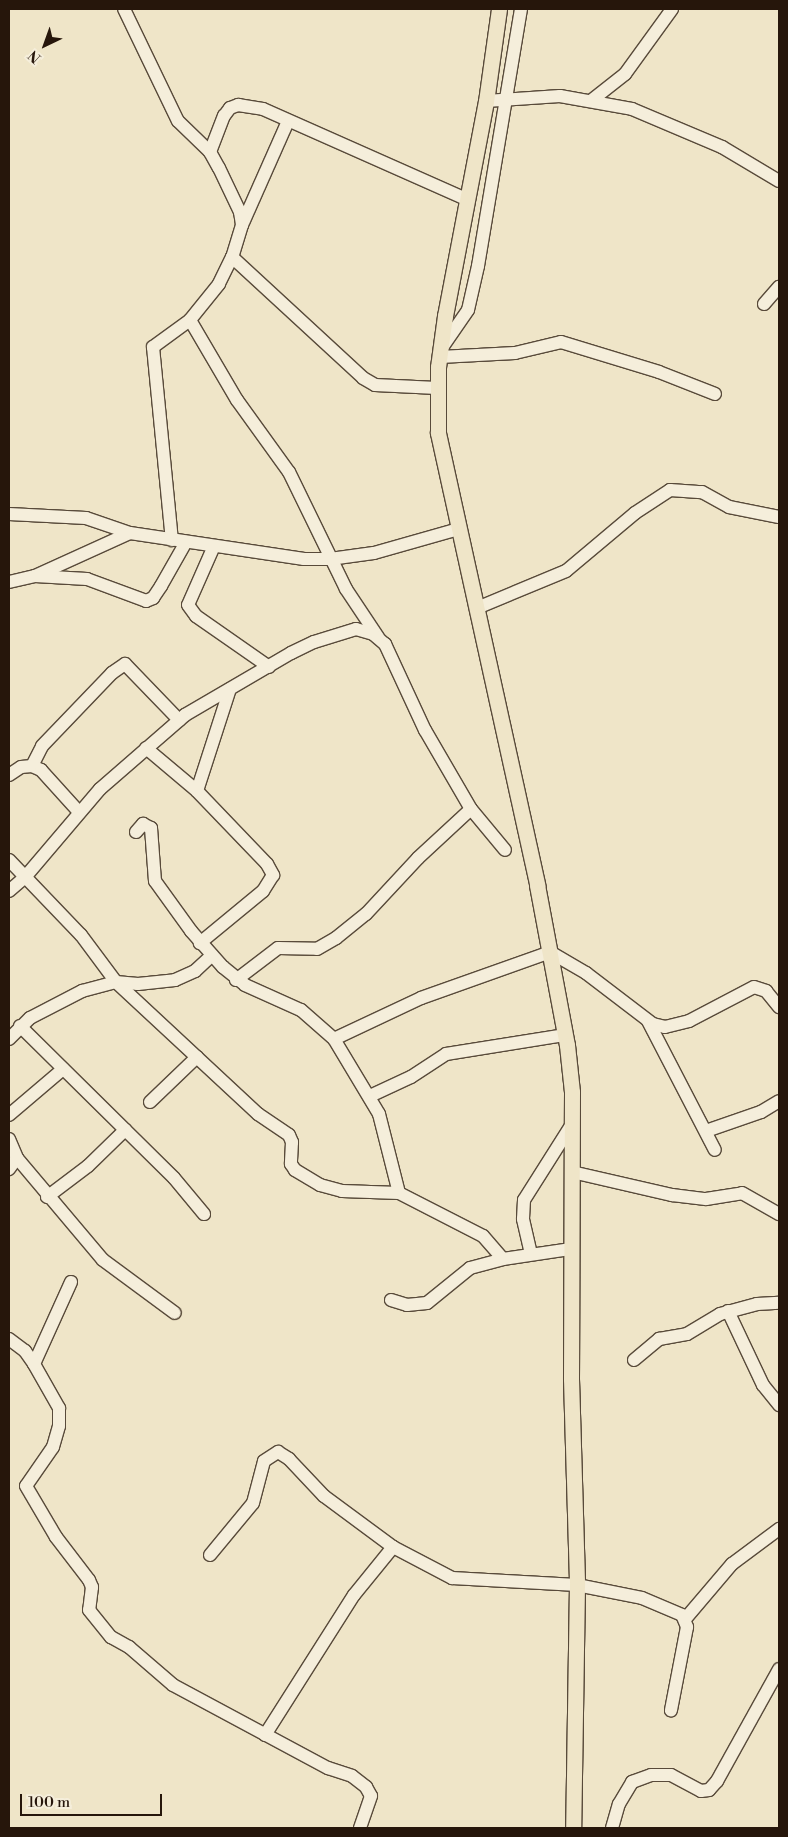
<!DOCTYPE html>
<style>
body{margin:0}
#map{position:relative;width:788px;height:1837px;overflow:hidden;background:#efe5c8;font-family:"Libre Bodoni",serif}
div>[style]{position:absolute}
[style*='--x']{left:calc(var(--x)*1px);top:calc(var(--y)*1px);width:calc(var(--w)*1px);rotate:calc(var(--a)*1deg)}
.roads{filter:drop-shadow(1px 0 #584a3a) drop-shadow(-1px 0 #584a3a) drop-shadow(0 1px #584a3a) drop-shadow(0 -1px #584a3a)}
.minor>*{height:12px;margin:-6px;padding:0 6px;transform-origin:6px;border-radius:6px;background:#f5eedb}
.major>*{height:15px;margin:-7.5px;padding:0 7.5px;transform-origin:7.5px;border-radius:7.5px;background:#efe5c8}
span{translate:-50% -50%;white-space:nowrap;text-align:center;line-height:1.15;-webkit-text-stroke:4px #f5eedb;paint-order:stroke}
.frame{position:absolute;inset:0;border:10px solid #26160b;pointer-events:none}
.north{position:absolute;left:20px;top:20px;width:50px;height:50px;-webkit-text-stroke:4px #f5eedb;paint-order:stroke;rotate:222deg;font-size:14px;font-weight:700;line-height:20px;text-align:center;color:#26160b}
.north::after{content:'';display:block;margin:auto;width:18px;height:22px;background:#26160b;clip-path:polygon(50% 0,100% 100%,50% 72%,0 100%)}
.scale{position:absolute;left:20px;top:1794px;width:142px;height:22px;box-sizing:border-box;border:2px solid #26160b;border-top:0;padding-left:6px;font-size:15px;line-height:18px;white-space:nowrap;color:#26160b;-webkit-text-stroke:4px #f5eedb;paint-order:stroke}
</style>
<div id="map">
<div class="roads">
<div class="minor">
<i style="--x:124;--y:9;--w:124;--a:64.3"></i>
<i style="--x:178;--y:121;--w:45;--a:44.1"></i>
<i style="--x:210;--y:152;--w:18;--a:61"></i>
<i style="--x:219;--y:168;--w:49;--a:64.5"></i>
<i style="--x:240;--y:212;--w:13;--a:81"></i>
<i style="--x:242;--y:225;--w:34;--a:107"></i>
<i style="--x:232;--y:257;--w:30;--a:116"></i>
<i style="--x:219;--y:284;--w:46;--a:128.9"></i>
<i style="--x:190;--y:320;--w:46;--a:143.9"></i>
<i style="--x:153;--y:347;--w:194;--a:84.4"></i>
<i style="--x:592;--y:100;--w:42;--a:-38.2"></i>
<i style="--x:625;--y:74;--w:80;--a:-54.1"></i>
<i style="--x:486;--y:101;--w:74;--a:-3.9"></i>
<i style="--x:560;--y:96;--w:73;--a:10.2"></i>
<i style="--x:632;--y:109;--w:98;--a:22.9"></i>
<i style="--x:722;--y:147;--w:66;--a:30.8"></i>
<i style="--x:210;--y:152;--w:39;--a:-69"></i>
<i style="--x:224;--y:116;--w:10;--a:-53"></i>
<i style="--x:230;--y:108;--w:9;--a:-21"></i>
<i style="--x:238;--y:105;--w:25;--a:9"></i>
<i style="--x:263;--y:109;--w:222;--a:23.9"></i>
<i style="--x:242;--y:225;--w:114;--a:-66.1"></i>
<i style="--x:232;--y:257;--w:178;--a:42.7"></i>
<i style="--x:363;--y:378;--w:14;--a:30"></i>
<i style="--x:375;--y:385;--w:62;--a:2.8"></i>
<i style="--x:764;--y:304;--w:23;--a:-49"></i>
<i style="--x:190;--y:320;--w:93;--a:59.6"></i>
<i style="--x:237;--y:400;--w:89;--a:54.2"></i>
<i style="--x:289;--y:472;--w:130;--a:64"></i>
<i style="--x:346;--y:589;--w:58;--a:56.3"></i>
<i style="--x:441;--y:349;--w:47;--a:-55.3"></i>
<i style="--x:468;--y:310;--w:45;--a:-77.2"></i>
<i style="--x:478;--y:266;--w:261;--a:-80.5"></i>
<i style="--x:440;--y:357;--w:75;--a:-3.1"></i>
<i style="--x:515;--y:353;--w:47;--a:-13.4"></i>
<i style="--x:561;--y:342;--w:102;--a:17"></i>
<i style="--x:659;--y:372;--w:60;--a:21.4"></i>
<i style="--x:9;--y:514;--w:77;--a:3"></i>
<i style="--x:86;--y:518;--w:46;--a:18.8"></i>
<i style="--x:130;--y:533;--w:176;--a:8.5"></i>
<i style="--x:304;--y:559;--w:26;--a:0"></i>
<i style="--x:330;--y:559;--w:44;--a:-7.8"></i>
<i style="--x:374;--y:553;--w:87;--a:-15.9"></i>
<i style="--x:214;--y:546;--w:64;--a:113.8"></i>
<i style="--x:188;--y:605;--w:14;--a:54"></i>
<i style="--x:196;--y:616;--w:89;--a:34.9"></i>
<i style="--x:35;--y:576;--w:52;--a:3.3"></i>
<i style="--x:87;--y:579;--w:63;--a:20.4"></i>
<i style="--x:146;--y:601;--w:8;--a:-23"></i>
<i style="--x:153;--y:598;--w:14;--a:-56"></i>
<i style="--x:161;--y:586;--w:51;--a:-60.4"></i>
<i style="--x:9;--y:582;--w:27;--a:-13"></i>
<i style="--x:35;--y:576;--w:104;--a:-24.4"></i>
<i style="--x:477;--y:608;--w:96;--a:-22.6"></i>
<i style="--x:566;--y:571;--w:90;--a:-40"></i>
<i style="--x:635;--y:513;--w:42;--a:-33.3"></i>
<i style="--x:670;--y:490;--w:32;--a:4"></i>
<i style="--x:702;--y:492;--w:31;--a:29"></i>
<i style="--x:729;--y:507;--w:51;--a:11.3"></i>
<i style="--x:146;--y:748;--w:67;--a:40.1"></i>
<i style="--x:197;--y:791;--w:101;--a:46.2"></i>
<i style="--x:267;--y:864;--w:13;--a:61"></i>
<i style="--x:273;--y:875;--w:19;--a:122"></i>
<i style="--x:263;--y:891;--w:82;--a:140.5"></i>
<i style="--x:32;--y:766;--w:22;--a:-63"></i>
<i style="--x:42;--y:746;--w:101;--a:-46.2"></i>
<i style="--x:112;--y:673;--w:16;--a:-35"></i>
<i style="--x:125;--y:664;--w:78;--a:46"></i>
<i style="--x:9;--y:775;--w:14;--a:-34"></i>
<i style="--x:21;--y:767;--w:11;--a:-5"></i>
<i style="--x:32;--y:766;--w:10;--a:24"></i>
<i style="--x:41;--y:770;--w:57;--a:47.9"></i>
<i style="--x:197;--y:791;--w:107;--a:-72.1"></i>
<i style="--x:136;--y:832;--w:11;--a:-49"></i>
<i style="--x:143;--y:824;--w:9;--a:27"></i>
<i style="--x:151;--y:828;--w:53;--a:85.7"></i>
<i style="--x:155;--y:881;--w:62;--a:54.2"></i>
<i style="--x:191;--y:931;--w:48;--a:48.4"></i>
<i style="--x:223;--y:967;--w:28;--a:39"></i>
<i style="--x:245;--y:985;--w:61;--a:24.1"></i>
<i style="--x:301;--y:1010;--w:44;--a:41.3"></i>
<i style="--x:334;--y:1039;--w:87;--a:59"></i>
<i style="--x:379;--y:1114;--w:81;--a:75.8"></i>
<i style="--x:399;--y:1193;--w:94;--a:27.1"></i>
<i style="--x:483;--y:1236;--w:30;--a:49"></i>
<i style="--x:9;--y:860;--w:104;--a:46.2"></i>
<i style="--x:81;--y:935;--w:59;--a:53.3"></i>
<i style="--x:116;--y:982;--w:194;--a:42.9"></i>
<i style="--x:258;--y:1114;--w:37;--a:34"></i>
<i style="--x:289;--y:1135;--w:8;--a:67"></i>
<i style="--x:292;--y:1142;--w:22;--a:93"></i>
<i style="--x:291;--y:1164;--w:7;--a:56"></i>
<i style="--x:295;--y:1170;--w:29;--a:31"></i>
<i style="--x:320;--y:1185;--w:23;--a:15"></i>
<i style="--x:342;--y:1191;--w:57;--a:2"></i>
<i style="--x:9;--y:891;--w:23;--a:-41"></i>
<i style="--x:26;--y:876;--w:114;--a:-49.6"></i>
<i style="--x:100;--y:789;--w:113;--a:-41"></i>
<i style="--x:185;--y:715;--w:123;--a:-30.3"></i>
<i style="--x:291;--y:653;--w:25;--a:-26"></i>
<i style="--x:314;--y:642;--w:44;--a:-17.2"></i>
<i style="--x:356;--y:629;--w:18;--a:16"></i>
<i style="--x:373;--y:634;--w:16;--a:40"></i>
<i style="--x:385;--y:644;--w:95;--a:65.1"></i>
<i style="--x:425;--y:730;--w:91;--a:59.8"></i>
<i style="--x:471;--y:809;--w:53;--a:50.3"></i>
<i style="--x:236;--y:980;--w:53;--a:-37.3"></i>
<i style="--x:278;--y:948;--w:39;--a:1"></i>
<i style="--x:317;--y:949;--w:22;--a:-30"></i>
<i style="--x:336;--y:938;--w:38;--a:-39"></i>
<i style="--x:366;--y:914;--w:76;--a:-47.1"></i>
<i style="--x:418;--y:858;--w:72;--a:-42.8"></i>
<i style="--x:648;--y:1021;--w:145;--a:62.6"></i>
<i style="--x:20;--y:1026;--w:216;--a:44.6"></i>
<i style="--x:174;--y:1178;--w:47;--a:50.2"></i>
<i style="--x:9;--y:1039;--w:30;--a:-45"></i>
<i style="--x:30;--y:1018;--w:59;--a:-27.4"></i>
<i style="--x:82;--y:991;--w:35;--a:-15"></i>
<i style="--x:116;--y:982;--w:22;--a:5"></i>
<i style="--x:138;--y:984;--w:37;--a:-6"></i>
<i style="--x:175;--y:980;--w:22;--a:-24"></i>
<i style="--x:195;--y:971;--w:23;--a:-43"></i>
<i style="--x:334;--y:1039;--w:96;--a:-25.2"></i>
<i style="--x:421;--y:998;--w:137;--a:-19.6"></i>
<i style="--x:550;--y:952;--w:42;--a:30.3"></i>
<i style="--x:586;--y:973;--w:84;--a:37.3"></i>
<i style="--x:653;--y:1024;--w:12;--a:14"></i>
<i style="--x:665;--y:1027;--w:25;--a:-14"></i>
<i style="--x:689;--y:1021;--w:73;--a:-27.6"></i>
<i style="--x:754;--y:987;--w:13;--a:18"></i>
<i style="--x:766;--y:991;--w:21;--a:51"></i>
<i style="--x:370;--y:1096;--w:45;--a:-24.9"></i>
<i style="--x:411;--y:1077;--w:42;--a:-33.3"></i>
<i style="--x:446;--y:1054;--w:121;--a:-9.1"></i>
<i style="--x:150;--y:1102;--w:65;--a:-43.8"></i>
<i style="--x:9;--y:1115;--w:71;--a:-40.4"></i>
<i style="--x:706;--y:1131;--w:58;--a:-19.1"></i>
<i style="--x:761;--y:1112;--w:21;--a:-31"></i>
<i style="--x:9;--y:1139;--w:21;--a:67"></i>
<i style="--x:17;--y:1158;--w:14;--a:126"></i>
<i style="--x:17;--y:1158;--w:133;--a:49.9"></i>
<i style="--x:103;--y:1260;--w:89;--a:36.4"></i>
<i style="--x:572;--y:1172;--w:103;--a:13"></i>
<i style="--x:672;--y:1195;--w:34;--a:7"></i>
<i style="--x:706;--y:1199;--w:36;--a:-9"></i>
<i style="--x:742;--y:1193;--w:43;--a:29.6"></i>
<i style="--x:47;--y:1197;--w:51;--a:-37.1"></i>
<i style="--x:88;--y:1166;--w:52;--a:-44.2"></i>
<i style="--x:531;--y:1254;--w:36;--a:-103"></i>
<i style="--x:523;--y:1219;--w:19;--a:-87"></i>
<i style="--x:524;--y:1200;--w:90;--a:-57.7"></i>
<i style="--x:391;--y:1300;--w:17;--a:17"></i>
<i style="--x:407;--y:1305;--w:20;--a:-6"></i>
<i style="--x:427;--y:1303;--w:55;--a:-39.1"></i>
<i style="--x:470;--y:1268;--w:34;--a:-15"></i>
<i style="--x:503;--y:1259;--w:69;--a:-8.4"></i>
<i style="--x:728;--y:1311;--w:82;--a:64.7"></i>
<i style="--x:763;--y:1385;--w:26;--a:51"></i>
<i style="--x:9;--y:1339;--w:20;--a:37"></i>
<i style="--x:25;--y:1351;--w:16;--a:55"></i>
<i style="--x:34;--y:1364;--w:51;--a:60.4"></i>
<i style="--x:59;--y:1408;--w:18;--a:90"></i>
<i style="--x:59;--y:1426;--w:22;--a:106"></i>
<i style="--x:53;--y:1447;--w:47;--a:124.7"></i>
<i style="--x:26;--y:1486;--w:59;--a:59.5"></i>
<i style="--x:56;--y:1537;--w:54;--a:52.5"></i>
<i style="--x:89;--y:1580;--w:8;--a:67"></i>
<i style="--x:92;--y:1587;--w:23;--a:97"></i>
<i style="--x:89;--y:1610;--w:35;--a:51"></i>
<i style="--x:111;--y:1637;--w:21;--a:29"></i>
<i style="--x:129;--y:1647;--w:58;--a:40.8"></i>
<i style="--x:173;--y:1685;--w:176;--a:28.2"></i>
<i style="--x:328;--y:1768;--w:25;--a:18"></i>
<i style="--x:352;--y:1776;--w:18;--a:38"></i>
<i style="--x:366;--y:1787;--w:10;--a:61"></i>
<i style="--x:371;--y:1796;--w:34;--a:109"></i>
<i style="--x:634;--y:1360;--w:33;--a:-40"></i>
<i style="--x:659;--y:1339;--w:28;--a:-10"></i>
<i style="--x:687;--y:1334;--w:39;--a:-31"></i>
<i style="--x:720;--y:1314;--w:38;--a:-15"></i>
<i style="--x:757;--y:1304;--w:22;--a:-3"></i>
<i style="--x:34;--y:1364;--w:90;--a:-65.7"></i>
<i style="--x:210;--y:1555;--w:67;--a:-50.4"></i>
<i style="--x:253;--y:1503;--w:43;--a:-75.3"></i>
<i style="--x:264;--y:1461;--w:17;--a:-33"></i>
<i style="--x:278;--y:1452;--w:13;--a:32"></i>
<i style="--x:289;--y:1459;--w:51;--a:46.6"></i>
<i style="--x:324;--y:1496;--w:86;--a:36.5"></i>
<i style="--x:393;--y:1547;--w:67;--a:27.7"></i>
<i style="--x:452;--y:1578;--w:125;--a:3.2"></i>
<i style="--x:577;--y:1585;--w:66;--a:11.3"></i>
<i style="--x:642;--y:1598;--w:43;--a:23"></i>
<i style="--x:682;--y:1615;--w:13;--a:67"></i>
<i style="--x:687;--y:1627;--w:85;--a:100.9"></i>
<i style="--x:686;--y:1618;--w:71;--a:-49.6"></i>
<i style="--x:732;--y:1564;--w:59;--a:-36.7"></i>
<i style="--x:265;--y:1735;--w:166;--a:-57.6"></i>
<i style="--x:354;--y:1595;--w:62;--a:-50.9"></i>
<i style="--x:612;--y:1828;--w:25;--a:-74"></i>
<i style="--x:619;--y:1804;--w:26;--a:-59"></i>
<i style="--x:632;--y:1782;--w:20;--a:-20"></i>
<i style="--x:651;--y:1775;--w:20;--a:0"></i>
<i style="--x:671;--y:1775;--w:34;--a:28"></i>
<i style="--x:701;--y:1791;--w:8;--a:-7"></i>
<i style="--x:709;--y:1790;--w:12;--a:-48"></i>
<i style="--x:717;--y:1781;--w:128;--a:-61"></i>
</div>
<div class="major">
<i style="--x:499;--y:9;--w:93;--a:98"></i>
<i style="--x:486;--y:101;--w:219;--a:100.8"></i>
<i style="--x:445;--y:316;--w:51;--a:97.8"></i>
<i style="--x:438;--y:367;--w:66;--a:90"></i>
<i style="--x:438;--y:433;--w:463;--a:77.6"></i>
<i style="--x:537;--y:885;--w:163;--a:79.4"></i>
<i style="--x:567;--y:1045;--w:47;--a:83.9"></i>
<i style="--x:572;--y:1092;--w:287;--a:90.2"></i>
<i style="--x:571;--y:1379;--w:206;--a:88.3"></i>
<i style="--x:577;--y:1585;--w:243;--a:90.9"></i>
</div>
</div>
<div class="frame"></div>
<div class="north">N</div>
<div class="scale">100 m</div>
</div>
